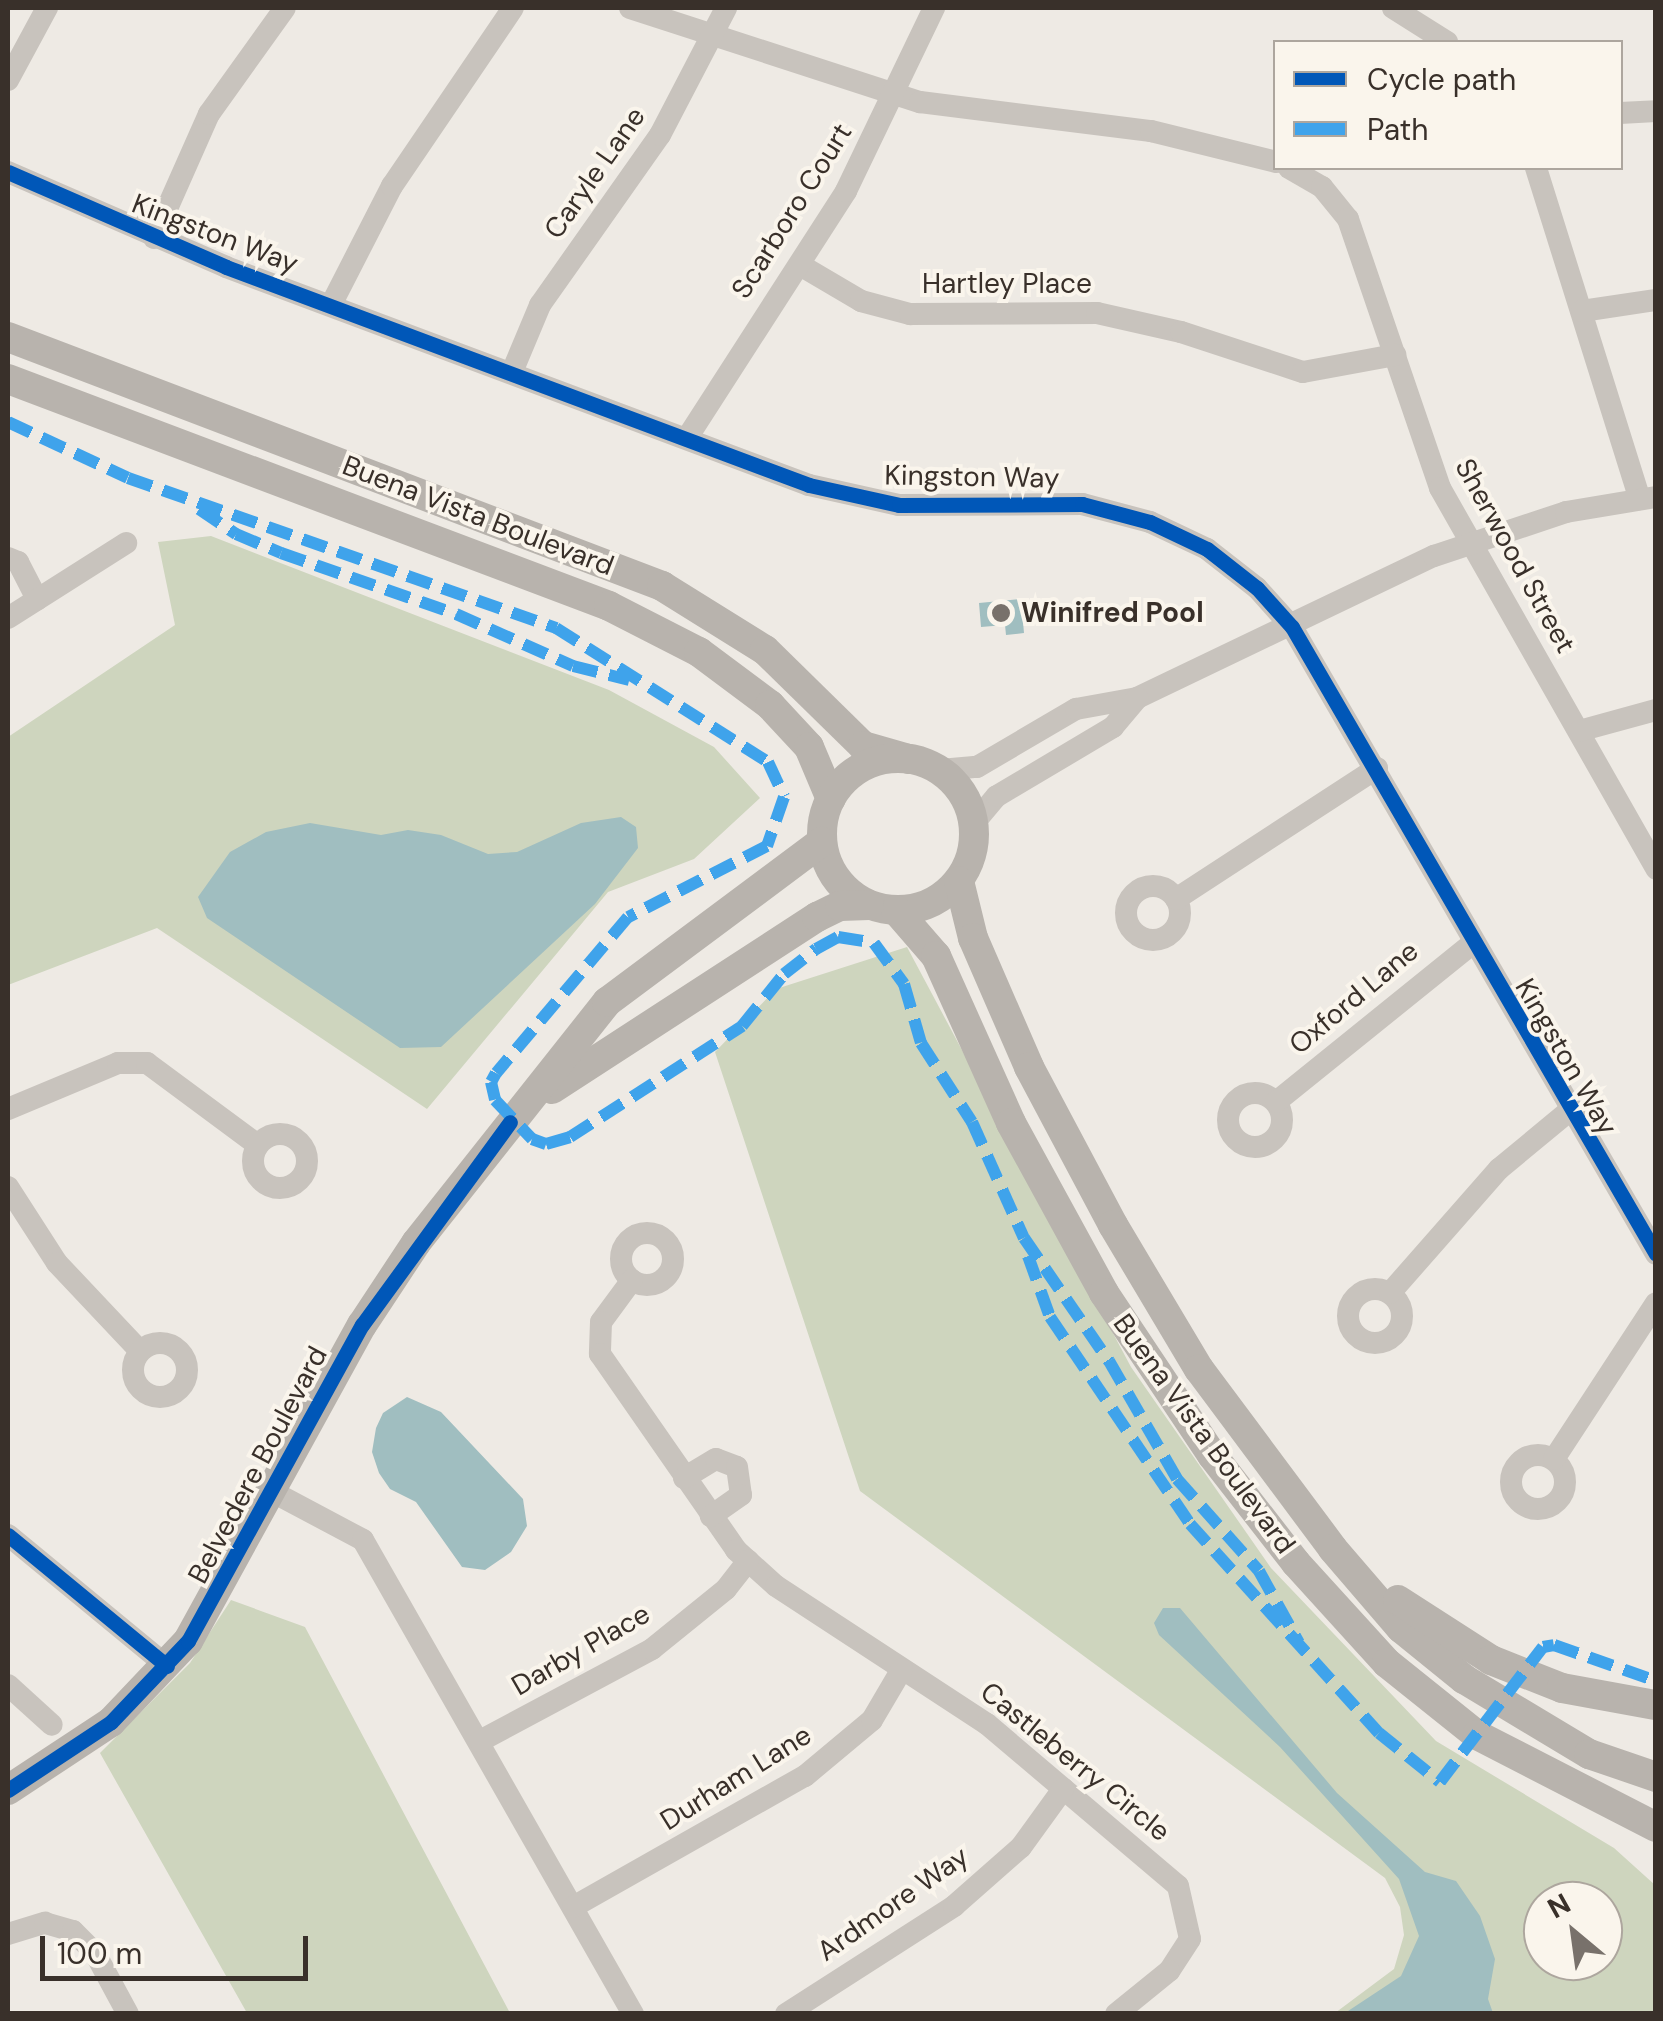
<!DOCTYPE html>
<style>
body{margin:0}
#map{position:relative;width:1663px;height:2021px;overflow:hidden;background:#eeeae4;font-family:"DM Sans",sans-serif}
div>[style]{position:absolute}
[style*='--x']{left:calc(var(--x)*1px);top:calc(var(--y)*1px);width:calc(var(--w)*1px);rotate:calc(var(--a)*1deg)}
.green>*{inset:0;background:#ced5be}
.water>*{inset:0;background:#a0bec0}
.street>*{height:22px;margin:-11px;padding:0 11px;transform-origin:11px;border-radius:11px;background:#c8c3bd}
.street>.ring{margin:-11px;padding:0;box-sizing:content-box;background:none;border:22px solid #c8c3bd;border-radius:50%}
.secondary>*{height:30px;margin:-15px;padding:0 15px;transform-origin:15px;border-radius:15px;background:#b8b3ad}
.secondary>.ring{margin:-15px;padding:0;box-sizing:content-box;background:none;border:30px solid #b8b3ad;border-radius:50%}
.quiet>*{height:12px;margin-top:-6px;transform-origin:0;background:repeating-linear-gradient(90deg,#3fa3eb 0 25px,transparent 0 37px)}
.cycleway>*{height:15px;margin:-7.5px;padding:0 7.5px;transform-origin:7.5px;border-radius:7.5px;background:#0057b8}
.dots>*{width:28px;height:28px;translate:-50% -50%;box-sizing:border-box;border:5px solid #faf5ec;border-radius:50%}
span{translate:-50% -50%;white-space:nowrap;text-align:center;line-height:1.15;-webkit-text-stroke:8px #faf5ec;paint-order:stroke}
.street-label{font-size:28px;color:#39302a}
.poi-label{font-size:28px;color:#39302a;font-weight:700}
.left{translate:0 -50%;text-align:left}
.frame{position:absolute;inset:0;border:10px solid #39302a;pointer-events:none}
.legend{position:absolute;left:1273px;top:40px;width:350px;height:130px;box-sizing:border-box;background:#faf5ec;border:2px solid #ada69e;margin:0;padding:12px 18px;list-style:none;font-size:30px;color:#39302a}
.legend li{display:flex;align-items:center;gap:20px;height:50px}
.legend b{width:50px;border:2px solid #ada69e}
.north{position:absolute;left:1523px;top:1881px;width:100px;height:100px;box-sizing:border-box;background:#faf5ec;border:2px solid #ada69e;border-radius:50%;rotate:331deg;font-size:28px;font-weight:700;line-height:40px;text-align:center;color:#39302a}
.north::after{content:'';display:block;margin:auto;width:35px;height:45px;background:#78716b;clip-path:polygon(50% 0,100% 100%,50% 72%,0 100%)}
.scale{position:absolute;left:40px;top:1936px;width:268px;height:45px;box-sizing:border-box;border:5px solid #39302a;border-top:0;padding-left:12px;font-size:30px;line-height:35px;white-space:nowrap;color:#39302a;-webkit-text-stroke:8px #faf5ec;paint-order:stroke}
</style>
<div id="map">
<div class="green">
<i style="clip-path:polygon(211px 536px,609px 690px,714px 747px,760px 798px,694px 859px,608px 892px,427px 1109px,157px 928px,8px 985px,8px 737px,175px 625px,158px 542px)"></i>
<i style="clip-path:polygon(evenodd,907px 947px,1131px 1367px,1271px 1568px,1436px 1741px,1614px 1848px,1655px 1885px,1653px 2013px,1335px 2013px,1394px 1969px,1404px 1935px,1400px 1907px,1385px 1878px,860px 1491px,715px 1052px,776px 989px,907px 947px,1543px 1901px,1603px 1901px,1603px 1961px,1543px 1961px,1543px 1901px)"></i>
<i style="clip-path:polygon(231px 1600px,305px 1627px,510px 2013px,247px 2013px,100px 1753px,190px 1663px)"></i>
</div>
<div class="water">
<i style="clip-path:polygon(1021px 599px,1024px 633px,1006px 635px,1005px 625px,981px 627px,979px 603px)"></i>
<i style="clip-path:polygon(621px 817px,636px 827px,638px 848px,595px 904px,441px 1047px,400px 1048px,207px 918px,198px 897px,230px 852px,266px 832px,310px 823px,381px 835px,408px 830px,441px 835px,488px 854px,517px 852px,581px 823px)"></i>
<i style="clip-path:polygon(407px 1397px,441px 1412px,523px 1499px,527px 1526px,511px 1552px,485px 1570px,462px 1567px,416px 1502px,390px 1489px,379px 1473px,372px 1452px,376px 1428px,383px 1413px)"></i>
<i style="clip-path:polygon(1163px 1608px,1180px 1608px,1337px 1793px,1425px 1872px,1456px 1881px,1480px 1916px,1495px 1959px,1488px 1999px,1493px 2013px,1345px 2013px,1401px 1976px,1419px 1936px,1399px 1879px,1280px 1747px,1159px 1635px,1154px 1623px)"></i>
</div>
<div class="street">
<i style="--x:630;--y:8;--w:305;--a:18"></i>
<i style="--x:920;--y:102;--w:233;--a:7.2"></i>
<i style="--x:1151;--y:131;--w:129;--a:13.9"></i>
<i style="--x:1393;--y:8;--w:64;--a:32.2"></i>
<i style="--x:8;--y:80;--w:82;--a:-61.6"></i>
<i style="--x:1620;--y:113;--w:36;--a:-3"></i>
<i style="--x:1289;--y:168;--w:38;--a:30"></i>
<i style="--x:1322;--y:187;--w:41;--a:50.9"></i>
<i style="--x:1348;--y:219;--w:284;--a:71.1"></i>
<i style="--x:1440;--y:488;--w:438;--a:60.4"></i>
<i style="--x:1536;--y:168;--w:347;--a:72.6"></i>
<i style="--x:8;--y:172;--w:238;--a:23.5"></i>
<i style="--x:226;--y:267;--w:622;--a:20.5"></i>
<i style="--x:809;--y:485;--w:92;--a:12.5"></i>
<i style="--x:899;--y:505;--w:183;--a:-0.3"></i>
<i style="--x:1082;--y:504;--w:70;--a:14.8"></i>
<i style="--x:1150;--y:522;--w:63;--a:25.3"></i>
<i style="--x:1207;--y:549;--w:63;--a:38"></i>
<i style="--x:1257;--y:588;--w:52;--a:48.1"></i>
<i style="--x:1292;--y:627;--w:725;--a:59.86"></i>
<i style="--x:154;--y:238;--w:136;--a:-66.1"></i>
<i style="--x:209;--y:114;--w:130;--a:-54.4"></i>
<i style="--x:800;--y:265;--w:71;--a:30.5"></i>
<i style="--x:861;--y:301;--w:51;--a:14.9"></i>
<i style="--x:910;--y:314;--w:187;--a:-0.3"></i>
<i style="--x:1097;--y:313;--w:86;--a:12.7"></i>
<i style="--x:1181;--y:332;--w:128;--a:18.2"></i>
<i style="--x:1303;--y:372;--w:94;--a:-10.5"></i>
<i style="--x:331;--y:305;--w:134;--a:-62.9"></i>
<i style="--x:392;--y:186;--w:215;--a:-55.8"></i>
<i style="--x:1582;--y:311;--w:75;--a:-8.5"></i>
<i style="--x:512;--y:372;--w:73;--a:-67.3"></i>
<i style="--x:540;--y:305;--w:208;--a:-54.8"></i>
<i style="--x:660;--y:135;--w:143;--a:-62.5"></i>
<i style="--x:687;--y:438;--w:294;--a:-57.2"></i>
<i style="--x:846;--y:191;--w:203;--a:-64.3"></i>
<i style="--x:8;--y:558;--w:11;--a:22"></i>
<i style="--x:18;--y:562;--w:42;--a:62.8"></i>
<i style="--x:8;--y:618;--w:140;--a:-32.4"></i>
<i style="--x:1579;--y:731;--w:80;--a:-15.3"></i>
<i style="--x:940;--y:770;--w:37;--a:-5"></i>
<i style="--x:977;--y:767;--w:115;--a:-30.4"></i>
<i style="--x:1076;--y:709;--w:62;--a:-10.2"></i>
<i style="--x:1137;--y:698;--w:329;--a:-25.6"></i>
<i style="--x:1434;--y:556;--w:139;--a:-18.4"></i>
<i style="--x:1566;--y:512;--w:91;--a:-9.5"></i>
<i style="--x:974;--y:823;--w:35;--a:-50"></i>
<i style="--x:997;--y:796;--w:135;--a:-30.7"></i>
<i style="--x:1113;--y:727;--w:38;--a:-50"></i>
<i class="ring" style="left:1126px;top:886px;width:32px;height:32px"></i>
<i style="--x:1176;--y:899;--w:240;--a:-33.1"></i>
<i class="ring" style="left:1228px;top:1093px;width:32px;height:32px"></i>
<i style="--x:1276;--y:1102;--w:253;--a:-38.9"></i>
<i style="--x:8;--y:1109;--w:119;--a:-22.7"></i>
<i style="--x:118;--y:1063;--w:29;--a:0"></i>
<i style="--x:147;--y:1063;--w:138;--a:36.5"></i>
<i class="ring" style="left:253px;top:1134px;width:32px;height:32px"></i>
<i style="--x:8;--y:1187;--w:90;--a:57.2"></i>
<i style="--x:57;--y:1263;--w:121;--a:46.7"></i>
<i class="ring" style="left:621px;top:1233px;width:30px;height:30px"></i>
<i style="--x:632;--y:1280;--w:52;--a:126.4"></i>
<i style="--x:601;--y:1322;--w:32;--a:92"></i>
<i style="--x:600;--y:1354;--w:239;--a:55.2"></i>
<i style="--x:736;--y:1550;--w:54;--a:42"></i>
<i style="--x:776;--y:1586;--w:252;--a:33.2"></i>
<i style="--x:987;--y:1724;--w:250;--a:40.3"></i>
<i style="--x:1178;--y:1886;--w:54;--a:77.2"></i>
<i style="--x:1190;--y:1939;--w:38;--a:123"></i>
<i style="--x:1169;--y:1971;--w:68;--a:140.9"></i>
<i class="ring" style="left:1348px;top:1289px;width:32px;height:32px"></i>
<i style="--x:1390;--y:1293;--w:165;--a:-48.7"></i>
<i style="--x:1499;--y:1169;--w:89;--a:-39.6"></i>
<i class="ring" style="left:133px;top:1343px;width:32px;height:32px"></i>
<i class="ring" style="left:1511px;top:1455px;width:32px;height:32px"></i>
<i style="--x:1554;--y:1459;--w:186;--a:-56.8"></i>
<i style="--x:684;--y:1478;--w:37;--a:-31"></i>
<i style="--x:716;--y:1459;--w:22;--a:21"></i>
<i style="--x:737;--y:1467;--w:28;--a:82"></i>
<i style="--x:741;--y:1495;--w:37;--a:145"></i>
<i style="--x:271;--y:1491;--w:104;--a:28"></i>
<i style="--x:363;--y:1540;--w:546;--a:60.33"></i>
<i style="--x:8;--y:1535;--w:206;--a:39.5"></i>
<i style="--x:8;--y:1685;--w:59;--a:42.3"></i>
<i style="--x:480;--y:1741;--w:195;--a:-28.1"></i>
<i style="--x:652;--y:1649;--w:95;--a:-39"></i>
<i style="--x:726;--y:1589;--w:36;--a:-52"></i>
<i style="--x:573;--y:1907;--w:266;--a:-29.5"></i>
<i style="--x:805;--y:1776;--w:87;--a:-39.9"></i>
<i style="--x:872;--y:1720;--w:59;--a:-59.5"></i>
<i style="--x:8;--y:1934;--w:39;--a:-17"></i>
<i style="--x:45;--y:1923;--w:29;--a:16"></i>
<i style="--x:73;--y:1931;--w:31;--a:45"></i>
<i style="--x:95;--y:1953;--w:69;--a:61.6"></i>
<i style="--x:786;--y:2014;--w:200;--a:-32.7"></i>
<i style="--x:954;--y:1906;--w:89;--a:-41.4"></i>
<i style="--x:1021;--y:1847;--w:72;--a:-54.1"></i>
</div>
<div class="secondary">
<i style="--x:8;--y:337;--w:700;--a:20.84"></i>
<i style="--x:662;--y:586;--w:121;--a:31.9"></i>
<i style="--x:765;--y:650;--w:137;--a:44.4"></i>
<i style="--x:863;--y:746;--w:48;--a:15.8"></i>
<i style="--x:8;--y:379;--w:642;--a:20.69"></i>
<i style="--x:609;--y:606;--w:101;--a:27.1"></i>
<i style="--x:699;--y:652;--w:89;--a:36.7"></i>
<i style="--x:770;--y:705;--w:57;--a:47.1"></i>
<i style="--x:809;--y:747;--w:56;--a:67.1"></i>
<i class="ring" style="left:822px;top:758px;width:122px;height:122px"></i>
<i style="--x:959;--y:881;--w:59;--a:76.2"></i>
<i style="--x:973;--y:938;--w:141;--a:66.5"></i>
<i style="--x:1029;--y:1067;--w:179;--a:62"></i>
<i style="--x:1113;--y:1225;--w:168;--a:59.2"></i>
<i style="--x:1199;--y:1369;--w:224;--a:53.3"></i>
<i style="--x:1333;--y:1549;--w:104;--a:49.3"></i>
<i style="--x:1401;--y:1628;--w:81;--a:39"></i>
<i style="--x:1464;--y:1679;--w:146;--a:31"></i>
<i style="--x:1589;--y:1754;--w:71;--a:18.9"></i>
<i style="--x:896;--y:910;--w:61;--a:49"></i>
<i style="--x:936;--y:956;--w:183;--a:65.8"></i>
<i style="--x:1011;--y:1123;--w:194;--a:61.3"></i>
<i style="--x:1104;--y:1293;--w:195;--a:56.3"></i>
<i style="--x:1212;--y:1455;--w:137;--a:52.1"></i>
<i style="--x:1296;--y:1563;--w:135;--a:47.7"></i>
<i style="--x:1387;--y:1663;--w:115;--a:38.7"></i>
<i style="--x:1477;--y:1735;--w:201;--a:27.2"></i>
<i style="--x:552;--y:1089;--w:316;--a:-33"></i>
<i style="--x:817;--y:917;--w:25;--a:-26"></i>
<i style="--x:840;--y:906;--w:29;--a:-2"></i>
<i style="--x:1398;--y:1600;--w:111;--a:32.8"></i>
<i style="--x:1491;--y:1660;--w:76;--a:21.5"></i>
<i style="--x:1562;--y:1688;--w:96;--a:10.3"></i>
<i style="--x:8;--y:1790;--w:123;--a:-33.4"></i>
<i style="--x:111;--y:1722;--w:112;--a:-46.5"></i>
<i style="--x:188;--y:1641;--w:361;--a:-61.2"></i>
<i style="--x:362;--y:1325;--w:98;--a:-56.6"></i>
<i style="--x:416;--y:1243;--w:308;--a:-51.6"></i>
<i style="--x:607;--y:1002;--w:268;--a:-36.7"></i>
</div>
<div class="quiet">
<i style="--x:8;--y:422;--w:132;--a:25"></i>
<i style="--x:128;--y:478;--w:454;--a:19.3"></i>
<i style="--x:556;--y:628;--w:251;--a:32.3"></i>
<i style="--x:768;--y:762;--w:38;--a:65"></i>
<i style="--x:784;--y:797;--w:52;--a:109.1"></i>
<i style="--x:767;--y:846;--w:156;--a:152.9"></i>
<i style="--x:628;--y:917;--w:204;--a:130.2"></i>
<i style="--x:496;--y:1073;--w:10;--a:119"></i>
<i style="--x:491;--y:1082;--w:18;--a:77"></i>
<i style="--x:495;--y:1100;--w:54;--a:46.5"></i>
<i style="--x:532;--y:1139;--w:15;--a:20"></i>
<i style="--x:546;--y:1144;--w:25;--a:-16"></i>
<i style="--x:570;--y:1137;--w:205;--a:-32.8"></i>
<i style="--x:742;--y:1026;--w:67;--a:-51.1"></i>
<i style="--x:784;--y:974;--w:41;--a:-38"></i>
<i style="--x:816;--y:949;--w:25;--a:-29"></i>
<i style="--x:838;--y:937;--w:36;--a:9"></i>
<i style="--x:874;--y:943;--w:51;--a:53.8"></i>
<i style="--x:904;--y:984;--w:61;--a:73.9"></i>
<i style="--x:921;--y:1043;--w:94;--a:57.2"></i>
<i style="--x:972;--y:1122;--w:127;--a:65.9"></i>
<i style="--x:1024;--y:1238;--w:150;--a:55.4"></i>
<i style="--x:1109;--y:1361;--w:136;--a:60"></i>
<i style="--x:1177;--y:1479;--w:123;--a:48.3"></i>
<i style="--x:1259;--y:1571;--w:82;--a:60.9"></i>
<i style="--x:199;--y:509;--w:45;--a:34"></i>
<i style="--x:236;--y:534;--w:49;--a:22.9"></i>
<i style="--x:281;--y:553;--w:185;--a:19.2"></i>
<i style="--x:456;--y:614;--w:128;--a:24"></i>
<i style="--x:573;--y:666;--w:58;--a:14"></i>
<i style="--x:1028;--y:1256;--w:65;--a:70.2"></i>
<i style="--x:1050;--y:1317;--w:250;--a:55.9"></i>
<i style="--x:1190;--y:1524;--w:282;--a:47.9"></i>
<i style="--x:1379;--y:1733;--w:78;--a:38.8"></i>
<i style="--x:1440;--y:1782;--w:170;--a:-52.7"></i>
<i style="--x:1543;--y:1647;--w:11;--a:-10"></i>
<i style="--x:1554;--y:1645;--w:108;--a:19.4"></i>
</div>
<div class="cycleway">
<i style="--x:8;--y:172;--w:238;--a:23.5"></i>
<i style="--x:226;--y:267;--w:622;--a:20.5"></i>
<i style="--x:809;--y:485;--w:92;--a:12.5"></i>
<i style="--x:899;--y:505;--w:183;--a:-0.3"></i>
<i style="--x:1082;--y:504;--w:70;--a:14.8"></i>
<i style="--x:1150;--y:522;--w:63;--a:25.3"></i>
<i style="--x:1207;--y:549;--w:63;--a:38"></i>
<i style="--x:1257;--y:588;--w:52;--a:48.1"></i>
<i style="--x:1292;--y:627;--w:725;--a:59.86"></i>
<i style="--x:8;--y:1535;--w:206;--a:39.5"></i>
<i style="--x:8;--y:1790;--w:123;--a:-33.4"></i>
<i style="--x:111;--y:1722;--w:112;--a:-46.5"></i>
<i style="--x:188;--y:1641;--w:361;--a:-61.2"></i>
<i style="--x:362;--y:1325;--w:251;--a:-53.9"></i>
</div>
<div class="dots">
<i style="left:1001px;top:613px;background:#78716b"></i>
</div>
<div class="street-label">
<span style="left:595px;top:173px;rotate:-55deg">Caryle Lane</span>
<span style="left:792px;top:211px;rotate:-58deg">Scarboro Court</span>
<span style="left:215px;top:234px;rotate:21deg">Kingston Way</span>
<span style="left:1007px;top:284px">Hartley Place</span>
<span style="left:972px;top:477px;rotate:1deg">Kingston Way</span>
<span style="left:478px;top:516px;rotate:21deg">Buena Vista Boulevard</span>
<span style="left:1515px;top:556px;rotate:61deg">Sherwood Street</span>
<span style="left:1354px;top:998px;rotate:-40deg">Oxford Lane</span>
<span style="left:1566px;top:1057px;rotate:60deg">Kingston Way</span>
<span style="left:1204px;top:1434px;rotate:54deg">Buena Vista Boulevard</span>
<span style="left:258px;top:1465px;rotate:-62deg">Belvedere Boulevard</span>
<span style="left:581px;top:1650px;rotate:-30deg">Darby Place</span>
<span style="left:1075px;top:1762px;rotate:39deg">Castleberry Circle</span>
<span style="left:736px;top:1778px;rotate:-32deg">Durham Lane</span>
<span style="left:893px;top:1904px;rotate:-35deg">Ardmore Way</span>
</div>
<div class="poi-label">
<span class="left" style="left:1021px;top:613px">Winifred Pool</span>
</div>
<div class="frame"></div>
<ul class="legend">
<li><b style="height:12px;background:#0057b8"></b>Cycle path</li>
<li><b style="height:12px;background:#3fa3eb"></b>Path</li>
</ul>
<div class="north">N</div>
<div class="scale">100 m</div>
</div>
